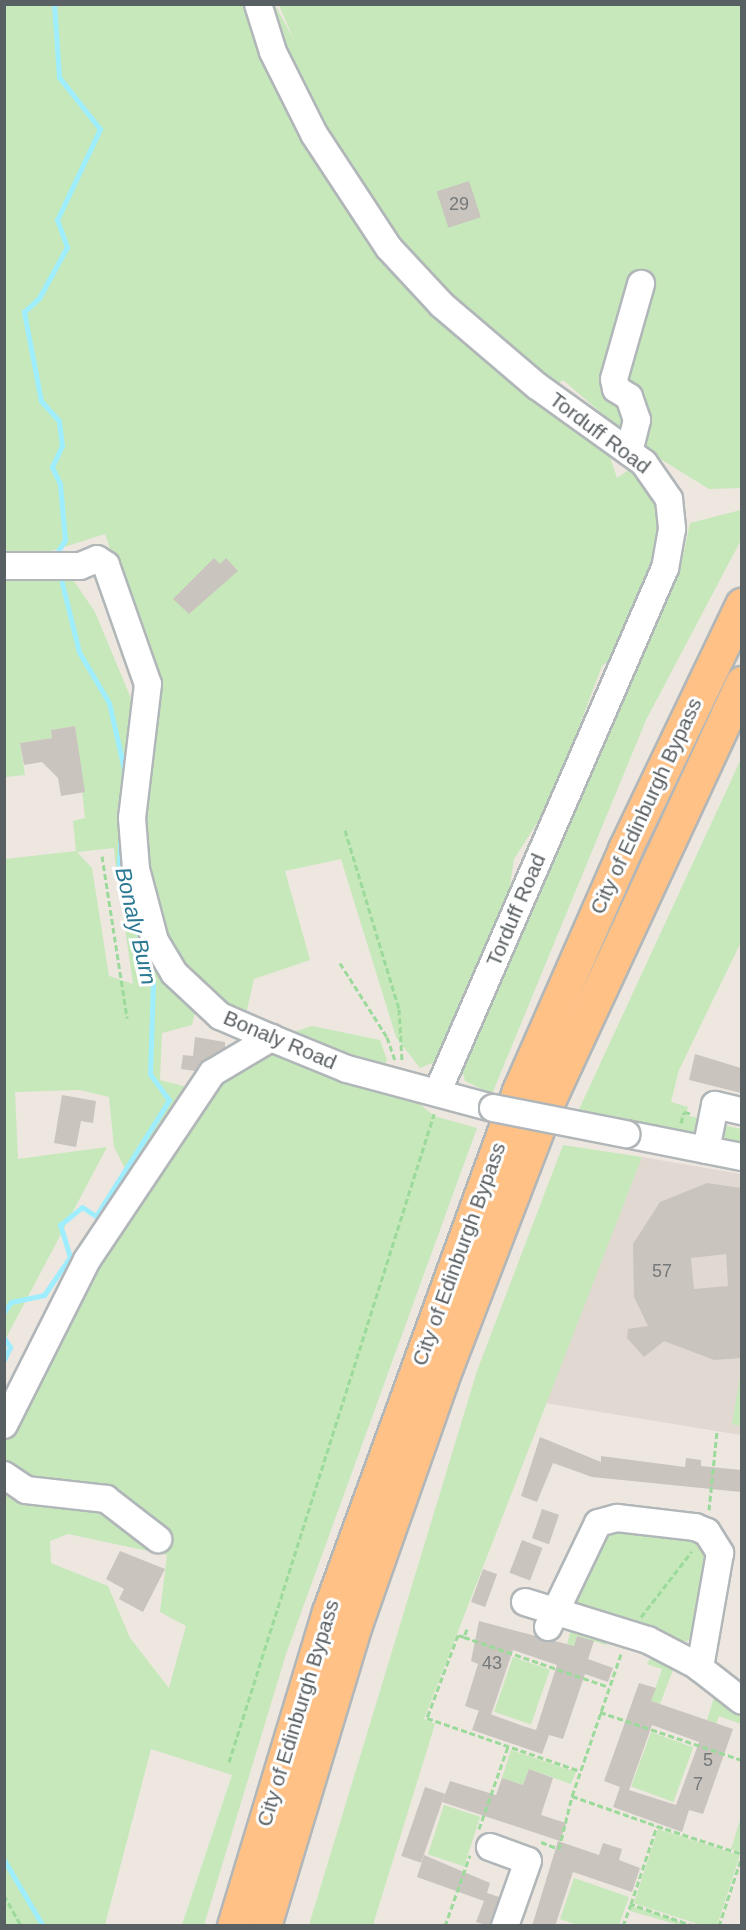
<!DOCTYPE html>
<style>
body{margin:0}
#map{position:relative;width:746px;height:1930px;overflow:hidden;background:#ede7e0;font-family:Arial,sans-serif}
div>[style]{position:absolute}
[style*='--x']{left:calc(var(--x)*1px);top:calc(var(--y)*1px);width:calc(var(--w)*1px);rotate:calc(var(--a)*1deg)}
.education>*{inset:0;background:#e0d8d1}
.green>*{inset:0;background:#c6e8ba;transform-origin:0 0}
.stream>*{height:5px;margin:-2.5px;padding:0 2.5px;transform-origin:2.5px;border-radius:2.5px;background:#9eeeff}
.building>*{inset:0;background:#cac4bf;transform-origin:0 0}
.path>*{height:3px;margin-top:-1.5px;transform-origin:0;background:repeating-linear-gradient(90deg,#9cda9c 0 6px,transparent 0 9px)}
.roads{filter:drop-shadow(2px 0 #b1b6b9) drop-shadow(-2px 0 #b1b6b9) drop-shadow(0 2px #b1b6b9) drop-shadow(0 -2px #b1b6b9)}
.minor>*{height:26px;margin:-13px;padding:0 13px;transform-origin:13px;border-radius:13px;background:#fff}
.highway>*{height:33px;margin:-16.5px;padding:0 16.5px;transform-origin:16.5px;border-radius:16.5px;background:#ffc185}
.bridges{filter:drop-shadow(2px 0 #b1b6b9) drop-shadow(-2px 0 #b1b6b9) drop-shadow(0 2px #b1b6b9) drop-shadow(0 -2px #b1b6b9)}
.minor-bridge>*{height:26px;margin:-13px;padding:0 13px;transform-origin:13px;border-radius:13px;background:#fff}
span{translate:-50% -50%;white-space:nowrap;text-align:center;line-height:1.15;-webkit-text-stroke:6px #fff;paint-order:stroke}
.number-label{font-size:18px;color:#75797a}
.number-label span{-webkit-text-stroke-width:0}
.street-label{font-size:21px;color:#596063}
.water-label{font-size:22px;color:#2c7993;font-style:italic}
.frame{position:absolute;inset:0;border:6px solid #596063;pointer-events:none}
</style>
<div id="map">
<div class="education">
<i style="clip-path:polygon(642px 1157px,741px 1174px,741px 1435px,545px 1403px)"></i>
</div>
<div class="green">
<i style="clip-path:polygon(evenodd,4px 5px,275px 5px,294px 40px,279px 5px,742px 5px,741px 488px,709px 489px,641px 447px,563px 380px,541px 398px,609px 454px,617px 478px,634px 466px,649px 486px,659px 521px,658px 562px,622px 649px,602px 666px,551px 801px,514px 859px,506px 911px,437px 1061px,420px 1068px,396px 1037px,341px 859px,285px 871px,310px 960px,254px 979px,246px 1014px,201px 986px,192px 1025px,162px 1033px,160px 1080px,191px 1088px,132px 1182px,114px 1147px,109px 1097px,80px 1090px,15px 1092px,18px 1159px,107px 1147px,5px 1340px,5px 859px,76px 851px,73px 821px,85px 818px,75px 726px,51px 730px,52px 738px,20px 743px,25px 775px,5px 777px,5px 574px,69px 574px,95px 612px,150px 744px,160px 675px,147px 658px,105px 534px,51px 551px,5px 557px,4px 5px,114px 848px,115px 859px,133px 984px,109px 976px,92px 868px,77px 852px,114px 848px)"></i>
<i style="clip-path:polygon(741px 510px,741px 540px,646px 720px,492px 1094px,465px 1081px,461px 1065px,680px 570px,690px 523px)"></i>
<i style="clip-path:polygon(741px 759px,741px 942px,679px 1070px,671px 1102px,688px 1107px,686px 1115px,702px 1119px,698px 1133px,576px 1116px)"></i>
<i style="clip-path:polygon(312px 1026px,380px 1040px,387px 1060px,383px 1067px,282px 1036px)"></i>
<i style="clip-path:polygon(evenodd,275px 1046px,406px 1092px,434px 1116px,477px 1128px,286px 1654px,204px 1925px,182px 1925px,232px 1775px,151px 1749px,105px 1925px,5px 1925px,4px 1434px,49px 1341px,222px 1077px,275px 1046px,68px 1534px,167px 1555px,160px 1612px,186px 1626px,169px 1688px,130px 1638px,108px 1586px,51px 1563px,50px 1541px,68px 1534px)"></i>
<i style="clip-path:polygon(719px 1124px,741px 1129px,741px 1143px,722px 1138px)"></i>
<i style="clip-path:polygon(563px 1145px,642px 1157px,424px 1719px,435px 1724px,373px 1925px,309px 1925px,477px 1371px)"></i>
<i style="clip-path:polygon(741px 1371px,741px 1426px,732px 1424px)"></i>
<i style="clip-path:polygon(604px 1528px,695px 1533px,709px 1544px,695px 1628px,688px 1641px,675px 1643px,574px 1611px,590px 1547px)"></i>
<i style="clip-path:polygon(572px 1626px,608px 1638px,606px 1645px,577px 1636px,574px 1646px,567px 1644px)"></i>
<i style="clip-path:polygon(653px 1654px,676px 1662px,660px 1704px,651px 1701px,662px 1669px,647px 1664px)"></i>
<i style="left:513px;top:1657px;width:39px;height:58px;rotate:19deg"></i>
<i style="clip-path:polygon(715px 1694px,741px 1709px,741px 1724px,719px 1716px,716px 1724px,707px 1720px)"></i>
<i style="left:651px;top:1732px;width:45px;height:58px;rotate:20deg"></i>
<i style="clip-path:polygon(511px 1750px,576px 1772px,571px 1784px,529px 1769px,523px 1785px,502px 1778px)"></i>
<i style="left:444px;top:1805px;width:38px;height:52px;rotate:18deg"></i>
<i style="clip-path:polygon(741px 1817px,742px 1852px,741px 1852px,731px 1849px)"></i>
<i style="left:658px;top:1829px;width:86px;height:78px;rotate:18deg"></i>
<i style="clip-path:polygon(574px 1878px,629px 1897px,619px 1925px,578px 1925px,560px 1919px)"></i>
<i style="clip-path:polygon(632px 1906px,680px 1922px,679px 1925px,630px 1911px)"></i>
</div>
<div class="stream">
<i style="--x:4;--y:553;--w:36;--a:3"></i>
<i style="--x:53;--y:559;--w:22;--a:-58"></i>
<i style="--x:65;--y:540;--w:56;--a:-95.1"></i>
<i style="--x:60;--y:484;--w:19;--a:-115"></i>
<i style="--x:52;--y:467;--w:23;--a:-65"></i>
<i style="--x:62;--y:446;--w:25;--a:-97"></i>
<i style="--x:59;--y:421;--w:27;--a:-132"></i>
<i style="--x:41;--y:401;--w:91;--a:-100.8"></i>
<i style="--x:24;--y:312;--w:21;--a:-43"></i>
<i style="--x:39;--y:298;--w:58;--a:-61.2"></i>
<i style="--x:67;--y:247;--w:29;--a:-110"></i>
<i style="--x:57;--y:220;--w:101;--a:-64.7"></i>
<i style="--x:100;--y:129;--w:66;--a:-128.3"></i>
<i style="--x:59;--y:77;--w:73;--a:-93.9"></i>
<i style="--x:60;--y:575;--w:79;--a:76.1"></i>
<i style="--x:79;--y:652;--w:59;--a:59.5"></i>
<i style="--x:109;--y:703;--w:68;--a:77.2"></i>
<i style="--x:124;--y:769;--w:21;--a:93"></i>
<i style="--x:4;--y:1312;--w:12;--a:-55"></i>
<i style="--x:11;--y:1302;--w:34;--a:-12"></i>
<i style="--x:44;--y:1295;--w:46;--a:-55.6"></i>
<i style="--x:70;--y:1257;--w:34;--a:-107"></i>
<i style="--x:60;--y:1225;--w:28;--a:-39"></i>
<i style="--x:82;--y:1207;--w:17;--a:33"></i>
<i style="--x:96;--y:1216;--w:137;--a:-57.8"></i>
<i style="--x:169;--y:1100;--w:32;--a:-126"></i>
<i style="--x:150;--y:1074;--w:92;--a:-88.1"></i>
<i style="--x:153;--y:982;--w:121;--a:-106.3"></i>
<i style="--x:119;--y:866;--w:33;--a:-87"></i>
<i style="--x:4;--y:1338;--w:11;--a:56"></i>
<i style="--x:10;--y:1347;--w:14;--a:115"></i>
<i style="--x:4;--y:1860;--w:77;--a:59.4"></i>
</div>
<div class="building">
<i style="left:469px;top:181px;width:38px;height:34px;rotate:72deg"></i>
<i style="clip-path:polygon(214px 558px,220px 564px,226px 558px,238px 571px,189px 614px,173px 599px)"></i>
<i style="clip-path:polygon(75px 726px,85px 792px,61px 796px,58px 778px,42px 762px,24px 765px,20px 743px,52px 738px,51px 730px)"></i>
<i style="clip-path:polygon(195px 1037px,225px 1042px,225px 1048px,195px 1071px,181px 1069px,183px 1055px,193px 1056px)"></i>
<i style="clip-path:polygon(695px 1054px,741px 1068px,741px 1093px,689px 1080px)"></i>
<i style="clip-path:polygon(62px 1095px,96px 1101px,93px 1123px,81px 1121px,76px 1147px,54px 1143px)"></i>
<i style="clip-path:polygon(evenodd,707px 1183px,741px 1188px,741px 1358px,714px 1360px,664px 1341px,644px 1357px,627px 1338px,628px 1329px,648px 1326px,634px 1297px,633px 1244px,660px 1202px,707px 1183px,726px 1254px,728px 1286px,694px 1289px,691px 1258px,726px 1254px)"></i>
<i style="clip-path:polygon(540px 1437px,601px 1462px,601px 1456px,685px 1467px,686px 1458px,701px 1460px,701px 1466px,741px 1470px,741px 1492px,592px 1477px,553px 1463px,537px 1502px,521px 1496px)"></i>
<i style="left:542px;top:1509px;width:18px;height:31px;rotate:19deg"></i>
<i style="left:522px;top:1540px;width:22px;height:35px;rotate:21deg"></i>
<i style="clip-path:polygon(120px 1551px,165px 1569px,143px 1612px,119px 1599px,124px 1589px,106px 1579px)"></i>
<i style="left:483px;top:1569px;width:15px;height:35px;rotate:20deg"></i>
<i style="clip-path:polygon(479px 1621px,574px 1646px,577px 1636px,594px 1641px,588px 1659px,613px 1668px,608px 1682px,585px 1674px,563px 1739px,549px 1735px,542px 1754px,472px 1730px,479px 1710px,523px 1726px,536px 1730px,557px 1665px,513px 1650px,491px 1715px,465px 1706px,478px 1664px,471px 1661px)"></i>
<i style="clip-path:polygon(evenodd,639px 1683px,656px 1688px,651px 1701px,733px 1729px,703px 1814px,689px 1810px,682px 1832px,613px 1807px,620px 1787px,604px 1781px,639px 1683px,652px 1725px,699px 1742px,676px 1805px,629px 1790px,652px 1725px)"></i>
<i style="clip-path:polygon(529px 1769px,553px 1778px,541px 1815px,566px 1823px,560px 1841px,442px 1802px,450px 1781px,496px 1795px,502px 1778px,523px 1785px)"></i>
<i style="left:425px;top:1787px;width:21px;height:73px;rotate:19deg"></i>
<i style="clip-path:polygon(558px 1841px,599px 1855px,603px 1843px,622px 1849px,619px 1860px,640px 1868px,632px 1892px,573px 1872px,555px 1926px,532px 1926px)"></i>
<i style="clip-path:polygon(424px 1855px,490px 1883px,487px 1893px,499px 1897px,490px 1926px,476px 1922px,484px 1901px,417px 1877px)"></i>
</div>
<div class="path">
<i style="--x:345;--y:830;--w:187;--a:73.2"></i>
<i style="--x:399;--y:1009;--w:52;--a:86.7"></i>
<i style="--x:102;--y:856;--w:164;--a:81.2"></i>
<i style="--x:340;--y:963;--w:88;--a:57.6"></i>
<i style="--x:387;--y:1037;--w:24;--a:71"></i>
<i style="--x:681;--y:1123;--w:11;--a:-75"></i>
<i style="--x:684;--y:1112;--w:9;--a:13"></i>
<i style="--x:709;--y:1510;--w:79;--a:-84.2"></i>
<i style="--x:641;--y:1617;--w:83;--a:-52.3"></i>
<i style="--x:467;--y:1629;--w:9;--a:111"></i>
<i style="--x:464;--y:1637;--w:6;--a:-162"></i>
<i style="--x:458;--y:1635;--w:89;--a:110.5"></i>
<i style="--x:427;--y:1718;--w:162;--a:19.1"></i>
<i style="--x:464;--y:1637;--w:153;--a:19"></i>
<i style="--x:621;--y:1654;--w:150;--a:109"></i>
<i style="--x:572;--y:1796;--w:90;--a:19.4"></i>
<i style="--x:600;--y:1712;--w:150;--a:18.7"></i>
<i style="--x:229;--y:1762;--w:680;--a:-72.44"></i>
<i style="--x:479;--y:1829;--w:88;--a:-70.7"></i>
<i style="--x:541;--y:1842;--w:19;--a:21"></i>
<i style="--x:559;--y:1849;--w:55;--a:-76.2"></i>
<i style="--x:4;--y:1895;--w:35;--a:61"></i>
<i style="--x:445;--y:1926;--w:75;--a:-70.6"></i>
<i style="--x:623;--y:1926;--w:23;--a:-70"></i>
<i style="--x:694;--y:1926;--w:67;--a:-160.8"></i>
<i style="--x:631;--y:1904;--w:82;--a:-71.6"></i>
<i style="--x:657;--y:1826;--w:89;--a:18.2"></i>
<i style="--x:719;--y:1926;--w:74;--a:-71.8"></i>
</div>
<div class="roads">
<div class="minor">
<i style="--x:258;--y:4;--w:50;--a:72.6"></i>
<i style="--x:273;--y:52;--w:92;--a:63.4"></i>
<i style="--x:314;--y:134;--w:136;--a:56.7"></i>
<i style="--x:389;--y:248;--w:78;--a:47.1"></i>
<i style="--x:442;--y:305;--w:125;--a:40.5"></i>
<i style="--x:537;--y:386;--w:132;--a:35.7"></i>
<i style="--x:644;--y:463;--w:44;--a:55.2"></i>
<i style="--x:669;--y:499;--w:30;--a:84"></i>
<i style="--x:672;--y:529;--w:40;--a:100"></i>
<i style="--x:665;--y:568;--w:572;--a:113.47"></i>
<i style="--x:629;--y:452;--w:33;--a:-76"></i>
<i style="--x:637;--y:420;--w:24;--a:-109"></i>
<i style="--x:629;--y:397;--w:15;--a:-148"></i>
<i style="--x:616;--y:389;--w:10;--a:-101"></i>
<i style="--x:614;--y:379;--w:99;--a:-74.1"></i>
<i style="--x:4;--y:566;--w:76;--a:0"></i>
<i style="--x:80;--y:566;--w:18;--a:-22"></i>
<i style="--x:97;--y:559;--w:11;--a:34"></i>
<i style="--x:106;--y:565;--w:126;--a:70.6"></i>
<i style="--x:148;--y:684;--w:135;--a:96.8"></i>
<i style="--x:132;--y:818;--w:51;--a:85.5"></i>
<i style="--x:136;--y:869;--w:74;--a:75.2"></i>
<i style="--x:155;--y:941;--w:37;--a:59"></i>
<i style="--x:174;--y:973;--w:63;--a:43.1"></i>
<i style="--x:220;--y:1016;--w:56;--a:23.3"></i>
<i style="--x:271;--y:1038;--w:82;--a:22.2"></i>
<i style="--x:347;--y:1069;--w:151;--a:15"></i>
<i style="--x:626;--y:1134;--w:118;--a:11.2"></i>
<i style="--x:706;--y:1150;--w:46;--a:-78.7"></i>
<i style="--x:715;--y:1105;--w:28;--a:13"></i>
<i style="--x:4;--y:1425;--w:185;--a:-63.3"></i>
<i style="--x:87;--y:1260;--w:225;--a:-56.2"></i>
<i style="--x:212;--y:1073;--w:69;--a:-30.7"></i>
<i style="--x:4;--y:1475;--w:27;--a:34"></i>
<i style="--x:26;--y:1490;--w:81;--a:6.4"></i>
<i style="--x:106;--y:1499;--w:66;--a:37.6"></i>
<i style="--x:525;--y:1602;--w:129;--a:17.2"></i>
<i style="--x:648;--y:1640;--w:54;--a:27.5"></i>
<i style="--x:696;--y:1665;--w:58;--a:38"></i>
<i style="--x:548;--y:1627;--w:115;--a:-64.3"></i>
<i style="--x:598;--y:1523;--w:20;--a:-15"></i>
<i style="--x:617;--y:1518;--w:79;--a:6.6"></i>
<i style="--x:695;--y:1527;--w:13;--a:23"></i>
<i style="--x:707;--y:1532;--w:25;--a:58"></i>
<i style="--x:720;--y:1553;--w:117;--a:99.9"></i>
<i style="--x:490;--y:1847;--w:40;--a:20.2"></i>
<i style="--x:528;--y:1861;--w:69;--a:109.5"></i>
</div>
<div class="highway">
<i style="--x:234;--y:1926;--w:328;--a:-73.2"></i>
<i style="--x:329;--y:1612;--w:555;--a:-69.96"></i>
<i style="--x:519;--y:1091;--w:264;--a:-66.3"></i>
<i style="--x:625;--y:849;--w:271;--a:-64.4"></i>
<i style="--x:264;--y:1926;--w:318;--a:-73.2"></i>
<i style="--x:356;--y:1622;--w:270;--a:-70.6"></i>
<i style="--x:446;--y:1367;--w:285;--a:-69"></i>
<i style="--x:548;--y:1101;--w:461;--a:-65.1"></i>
</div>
</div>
<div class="bridges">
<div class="minor-bridge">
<i style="--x:493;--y:1108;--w:136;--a:11.1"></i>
</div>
</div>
<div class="number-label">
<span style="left:459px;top:204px">29</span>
<span style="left:662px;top:1271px">57</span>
<span style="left:492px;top:1663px">43</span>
<span style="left:708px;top:1760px">5</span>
<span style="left:698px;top:1784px">7</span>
</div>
<div class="street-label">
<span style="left:600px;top:433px;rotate:37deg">Torduff Road</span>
<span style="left:646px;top:806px;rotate:-65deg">City of Edinburgh Bypass</span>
<span style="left:516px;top:910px;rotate:-67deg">Torduff Road</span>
<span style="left:280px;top:1040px;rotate:23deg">Bonaly Road</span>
<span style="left:459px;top:1254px;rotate:-70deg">City of Edinburgh Bypass</span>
<span style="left:298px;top:1713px;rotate:-73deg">City of Edinburgh Bypass</span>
</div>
<div class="water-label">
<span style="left:136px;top:926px;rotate:77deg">Bonaly Burn</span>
</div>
<div class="frame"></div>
</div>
